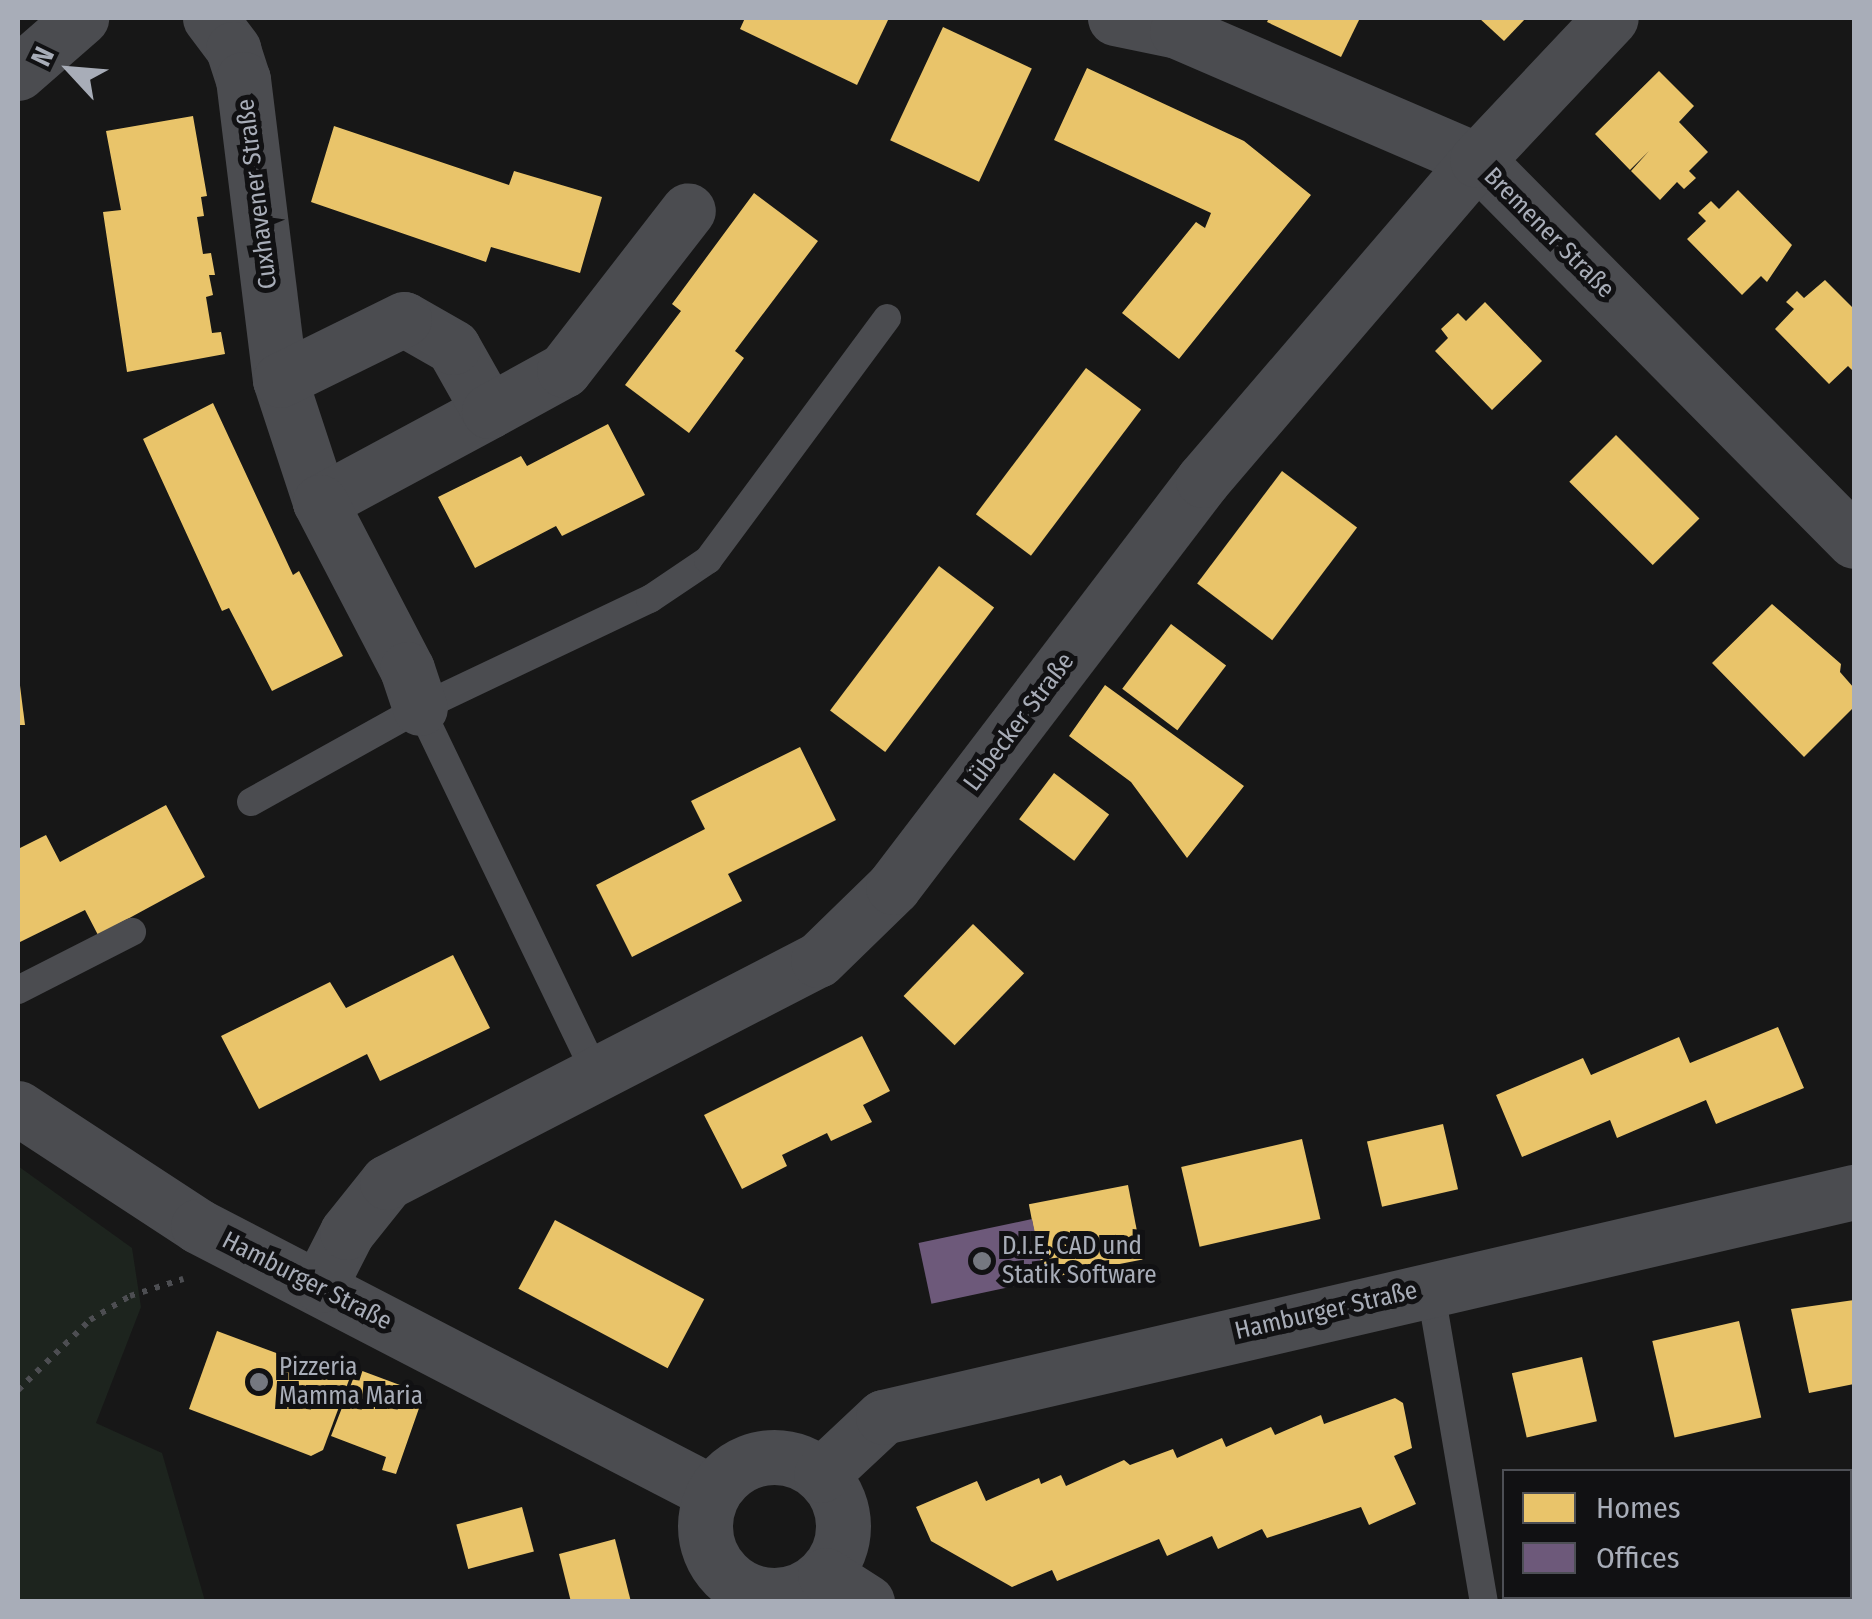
<!DOCTYPE html>
<meta charset="utf-8">
<style>
body{margin:0}
#map{position:relative;width:1872px;height:1619px;overflow:hidden;background:#171717;font-family:"Fira Sans Condensed",sans-serif}
div>[style]{position:absolute}
[style*='--x']{left:calc(var(--x)*1px);top:calc(var(--y)*1px);width:calc(var(--w)*1px);rotate:calc(var(--a)*1deg)}
.green>*{inset:0;background:#1d241e}
.homes>*{inset:0;background:#e9c46a;transform-origin:0 0}
.offices>*{inset:0;background:#6d597a;transform-origin:0 0}
.path>*{height:6px;margin-top:-3px;transform-origin:0;background:repeating-linear-gradient(90deg,#4d4e52 0 5px,transparent 0 13px)}
.lane>*{height:28px;margin:-14px;padding:0 14px;transform-origin:14px;border-radius:14px;background:#4b4c50}
.street>*{height:55px;margin:-27.5px;padding:0 27.5px;transform-origin:27.5px;border-radius:27.5px;background:#4b4c50}
.street>.ring{margin:-27.5px;padding:0;box-sizing:content-box;background:none;border:55px solid #4b4c50;border-radius:50%}
.dots>*{width:28px;height:28px;translate:-50% -50%;box-sizing:border-box;border:5px solid #111113;border-radius:50%}
span{translate:-50% -50%;white-space:nowrap;text-align:center;line-height:1.15;-webkit-text-stroke:10px #111113;paint-order:stroke}
.street-label{font-size:25px;color:#a8adb8}
.poi-label{font-size:25px;color:#a8adb8}
.left{translate:0 -50%;text-align:left}
.frame{position:absolute;inset:0;border:20px solid #a8adb8;pointer-events:none}
.legend{position:absolute;left:1502px;top:1469px;width:350px;height:130px;box-sizing:border-box;background:#111113;border:2px solid #4d4f55;margin:0;padding:12px 18px;list-style:none;font-size:30px;color:#a8adb8}
.legend li{display:flex;align-items:center;gap:20px;height:50px}
.legend b{width:50px;border:2px solid #4d4f55}
.north{position:absolute;left:20px;top:20px;width:100px;height:100px;-webkit-text-stroke:8px #111113;paint-order:stroke;rotate:296deg;font-size:28px;font-weight:700;line-height:40px;text-align:center;color:#a8adb8}
.north::after{content:'';display:block;margin:auto;width:35px;height:45px;background:#a8adb8;clip-path:polygon(50% 0,100% 100%,50% 72%,0 100%)}
</style>
<div id="map">
<div class="green">
<i style="clip-path:polygon(18px 1166px,132px 1248px,141px 1307px,96px 1423px,162px 1453px,205px 1601px,18px 1601px)"></i>
</div>
<div class="homes">
<i style="clip-path:polygon(745px 18px,889px 18px,857px 85px,740px 29px)"></i>
<i style="clip-path:polygon(1269px 18px,1360px 18px,1341px 57px,1267px 22px)"></i>
<i style="clip-path:polygon(1479px 18px,1526px 18px,1504px 41px)"></i>
<i style="left:943px;top:27px;width:98px;height:125px;rotate:25deg"></i>
<i style="clip-path:polygon(1087px 68px,1244px 141px,1311px 195px,1179px 359px,1122px 313px,1196px 222px,1205px 228px,1211px 213px,1054px 140px)"></i>
<i style="clip-path:polygon(1659px 71px,1694px 106px,1679px 122px,1708px 152px,1689px 171px,1696px 178px,1684px 189px,1677px 182px,1660px 200px,1631px 171px,1649px 151px,1630px 170px,1595px 134px)"></i>
<i style="clip-path:polygon(193px 116px,207px 196px,201px 197px,204px 216px,197px 217px,203px 254px,211px 253px,215px 275px,209px 275px,213px 295px,206px 297px,212px 333px,221px 332px,225px 354px,127px 372px,103px 212px,121px 210px,106px 131px)"></i>
<i style="clip-path:polygon(334px 126px,509px 185px,514px 171px,602px 197px,580px 273px,491px 247px,486px 262px,311px 202px)"></i>
<i style="clip-path:polygon(1738px 190px,1792px 245px,1767px 282px,1761px 276px,1742px 295px,1687px 239px,1706px 221px,1698px 213px,1711px 201px,1719px 209px)"></i>
<i style="clip-path:polygon(754px 193px,818px 241px,735px 351px,744px 358px,689px 433px,625px 385px,681px 311px,672px 304px)"></i>
<i style="clip-path:polygon(1825px 280px,1854px 309px,1854px 372px,1848px 366px,1829px 384px,1775px 329px,1794px 309px,1786px 302px,1797px 291px,1804px 298px)"></i>
<i style="clip-path:polygon(1485px 302px,1542px 361px,1492px 410px,1435px 351px,1448px 338px,1441px 329px,1458px 313px,1466px 321px)"></i>
<i style="left:1086px;top:368px;width:69px;height:183px;rotate:37deg"></i>
<i style="clip-path:polygon(213px 403px,293px 575px,299px 571px,343px 656px,272px 691px,229px 608px,222px 611px,143px 439px)"></i>
<i style="clip-path:polygon(608px 424px,645px 495px,562px 536px,556px 526px,475px 568px,438px 497px,521px 456px,527px 466px)"></i>
<i style="left:1616px;top:435px;width:118px;height:66px;rotate:45deg"></i>
<i style="left:1282px;top:471px;width:94px;height:141px;rotate:37deg"></i>
<i style="left:939px;top:566px;width:69px;height:181px;rotate:37deg"></i>
<i style="clip-path:polygon(1772px 604px,1841px 664px,1840px 672px,1854px 688px,1854px 707px,1804px 757px,1712px 663px)"></i>
<i style="left:1171px;top:624px;width:69px;height:81px;rotate:37deg"></i>
<i style="clip-path:polygon(18px 670px,25px 725px,18px 725px)"></i>
<i style="clip-path:polygon(1105px 685px,1244px 786px,1187px 858px,1131px 782px,1069px 736px)"></i>
<i style="clip-path:polygon(800px 747px,836px 820px,728px 874px,742px 901px,632px 957px,596px 885px,705px 829px,691px 801px)"></i>
<i style="left:1054px;top:773px;width:69px;height:58px;rotate:37deg"></i>
<i style="clip-path:polygon(166px 805px,205px 877px,98px 935px,85px 910px,18px 943px,18px 849px,46px 835px,60px 862px)"></i>
<i style="left:973px;top:924px;width:71px;height:100px;rotate:44deg"></i>
<i style="clip-path:polygon(453px 955px,490px 1028px,380px 1081px,367px 1054px,259px 1109px,221px 1036px,330px 982px,346px 1008px)"></i>
<i style="clip-path:polygon(1778px 1027px,1804px 1088px,1716px 1124px,1706px 1100px,1617px 1138px,1610px 1120px,1522px 1157px,1496px 1095px,1583px 1058px,1591px 1075px,1679px 1037px,1690px 1063px)"></i>
<i style="clip-path:polygon(862px 1036px,890px 1091px,863px 1105px,872px 1122px,831px 1141px,827px 1133px,782px 1155px,787px 1166px,742px 1189px,704px 1115px)"></i>
<i style="left:1443px;top:1124px;width:67px;height:78px;rotate:77deg"></i>
<i style="left:1302px;top:1139px;width:82px;height:124px;rotate:77deg"></i>
<i style="left:1128px;top:1185px;width:76px;height:101px;rotate:79deg"></i>
<i style="left:555px;top:1220px;width:169px;height:78px;rotate:28deg"></i>
<i style="clip-path:polygon(1854px 1300px,1854px 1384px,1809px 1393px,1791px 1309px)"></i>
<i style="left:1739px;top:1321px;width:99px;height:89px;rotate:77deg"></i>
<i style="clip-path:polygon(217px 1331px,349px 1380px,323px 1450px,311px 1456px,189px 1409px)"></i>
<i style="left:1582px;top:1357px;width:66px;height:72px;rotate:77deg"></i>
<i style="clip-path:polygon(357px 1369px,424px 1394px,396px 1474px,382px 1470px,386px 1457px,331px 1436px)"></i>
<i style="clip-path:polygon(1395px 1398px,1403px 1403px,1412px 1448px,1394px 1456px,1416px 1504px,1369px 1525px,1361px 1507px,1267px 1538px,1262px 1529px,1218px 1549px,1212px 1536px,1167px 1556px,1159px 1539px,1057px 1581px,1052px 1570px,1012px 1587px,931px 1541px,916px 1507px,977px 1481px,986px 1501px,1039px 1478px,1041px 1484px,1061px 1475px,1066px 1486px,1124px 1460px,1130px 1465px,1173px 1449px,1177px 1458px,1222px 1438px,1226px 1447px,1271px 1427px,1275px 1435px,1321px 1415px,1324px 1424px)"></i>
<i style="left:522px;top:1507px;width:46px;height:68px;rotate:75deg"></i>
<i style="clip-path:polygon(615px 1539px,631px 1602px,571px 1602px,559px 1554px)"></i>
</div>
<div class="offices">
<i style="left:1032px;top:1219px;width:62px;height:116px;rotate:78deg"></i>
</div>
<div class="path">
<i style="--x:18;--y:1390;--w:100;--a:-44.2"></i>
<i style="--x:90;--y:1320;--w:47;--a:-31"></i>
<i style="--x:130;--y:1296;--w:56;--a:-17.8"></i>
</div>
<div class="lane">
<i style="--x:420;--y:708;--w:407;--a:64.3"></i>
<i style="--x:251;--y:802;--w:193;--a:-29.1"></i>
<i style="--x:420;--y:708;--w:255;--a:-25.4"></i>
<i style="--x:650;--y:599;--w:70;--a:-33.9"></i>
<i style="--x:708;--y:560;--w:301;--a:-53.5"></i>
<i style="--x:18;--y:990;--w:128;--a:-27"></i>
<i style="--x:1430;--y:1287;--w:320;--a:80.3"></i>
</div>
<div class="street">
<i style="--x:210;--y:18;--w:39;--a:53"></i>
<i style="--x:233;--y:49;--w:32;--a:72"></i>
<i style="--x:243;--y:79;--w:303;--a:83"></i>
<i style="--x:280;--y:380;--w:128;--a:71.8"></i>
<i style="--x:320;--y:502;--w:192;--a:-28.3"></i>
<i style="--x:489;--y:411;--w:73;--a:-119.4"></i>
<i style="--x:453;--y:347;--w:56;--a:-150.3"></i>
<i style="--x:404;--y:319;--w:138;--a:153.8"></i>
<i style="--x:1115;--y:18;--w:63;--a:11.8"></i>
<i style="--x:1177;--y:31;--w:327;--a:23.3"></i>
<i style="--x:1477;--y:160;--w:536;--a:45.3"></i>
<i style="--x:18;--y:73;--w:84;--a:-41.1"></i>
<i style="--x:489;--y:411;--w:85;--a:-28.7"></i>
<i style="--x:564;--y:370;--w:202;--a:-52.2"></i>
<i style="--x:320;--y:502;--w:188;--a:62.5"></i>
<i style="--x:407;--y:669;--w:41;--a:71.6"></i>
<i style="--x:18;--y:1108;--w:215;--a:33.2"></i>
<i style="--x:198;--y:1226;--w:580;--a:27.4"></i>
<i style="--x:320;--y:1285;--w:59;--a:-63"></i>
<i style="--x:347;--y:1232;--w:64;--a:-51.3"></i>
<i style="--x:387;--y:1182;--w:485;--a:-27.3"></i>
<i style="--x:818;--y:960;--w:105;--a:-44.2"></i>
<i style="--x:893;--y:887;--w:512;--a:-52.7"></i>
<i style="--x:1203;--y:480;--w:421;--a:-49.4"></i>
<i style="--x:1477;--y:160;--w:195;--a:-46.7"></i>
<i class="ring" style="left:705px;top:1457px;width:83px;height:83px"></i>
<i style="--x:821;--y:1475;--w:85;--a:-43.1"></i>
<i style="--x:883;--y:1417;--w:997;--a:-13.05"></i>
<i style="--x:825;--y:1575;--w:50;--a:32.7"></i>
</div>
<div class="dots">
<i style="left:982px;top:1261px;background:#757880"></i>
<i style="left:259px;top:1382px;background:#757880"></i>
</div>
<div class="street-label">
<span style="left:257px;top:194px;rotate:-97deg">Cuxhavener Straße</span>
<span style="left:1549px;top:233px;rotate:45deg">Bremener Straße</span>
<span style="left:1019px;top:722px;rotate:-53deg">Lübecker Straße</span>
<span style="left:307px;top:1281px;rotate:27deg">Hamburger Straße</span>
<span style="left:1326px;top:1311px;rotate:-13deg">Hamburger Straße</span>
</div>
<div class="poi-label">
<span class="left" style="left:1002px;top:1261px">D.I.E. CAD und<br>Statik Software</span>
<span class="left" style="left:279px;top:1382px">Pizzeria<br>Mamma Maria</span>
</div>
<div class="frame"></div>
<ul class="legend">
<li><b style="height:28px;background:#e9c46a"></b>Homes</li>
<li><b style="height:28px;background:#6d597a"></b>Offices</li>
</ul>
<div class="north">N</div>
</div>
